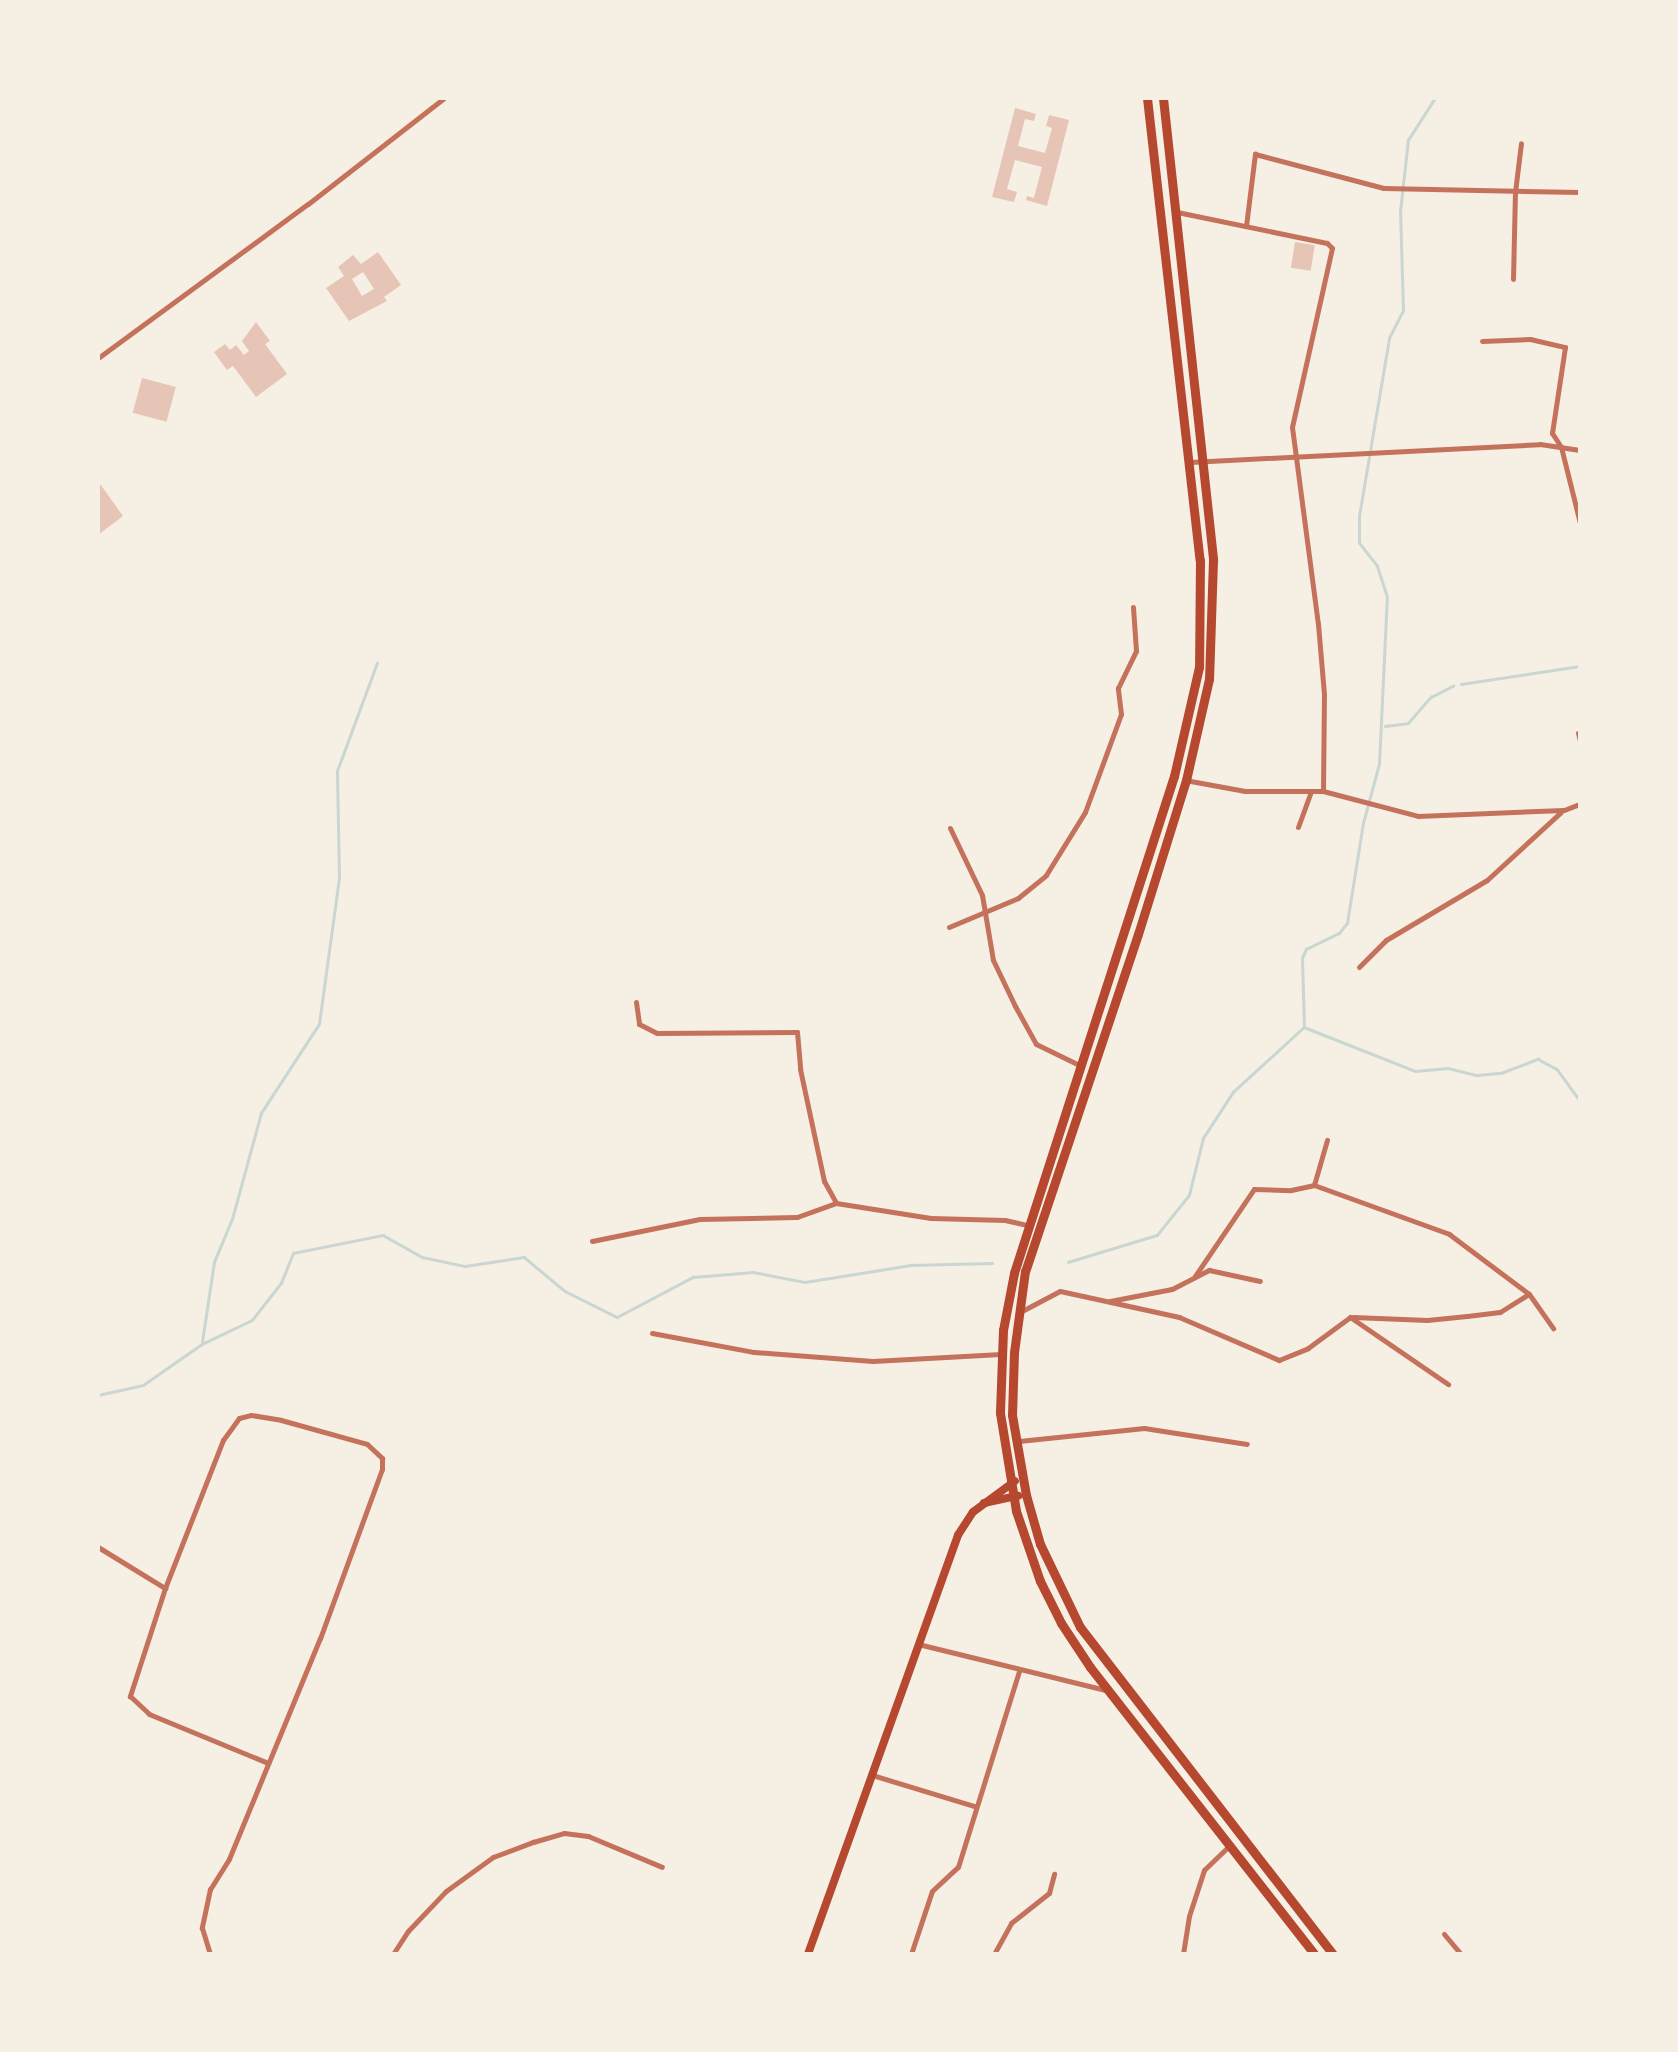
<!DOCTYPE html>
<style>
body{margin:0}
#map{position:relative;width:1678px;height:2052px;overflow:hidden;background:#f6efe4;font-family:Helvetica,sans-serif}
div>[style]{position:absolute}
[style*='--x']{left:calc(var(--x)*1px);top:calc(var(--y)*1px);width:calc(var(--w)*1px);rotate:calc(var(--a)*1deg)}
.stream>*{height:2.5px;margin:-1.25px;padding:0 1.25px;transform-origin:1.25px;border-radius:1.25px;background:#c9d6d2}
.building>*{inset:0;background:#e6c5b7;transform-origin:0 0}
.minor>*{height:5px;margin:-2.5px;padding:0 2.5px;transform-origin:2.5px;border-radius:2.5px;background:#c5725c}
.secondary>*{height:8px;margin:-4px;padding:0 4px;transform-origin:4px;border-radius:4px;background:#b5482f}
.primary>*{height:9px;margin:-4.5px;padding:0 4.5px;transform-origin:4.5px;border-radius:4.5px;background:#b5482f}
span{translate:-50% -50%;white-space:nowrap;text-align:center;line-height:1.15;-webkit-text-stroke:10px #f6efe4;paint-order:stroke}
.frame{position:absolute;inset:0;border:100px solid #f6efe4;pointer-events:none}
</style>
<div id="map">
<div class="stream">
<i style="--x:1461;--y:684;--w:120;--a:-8.6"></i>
<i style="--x:1385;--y:726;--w:23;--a:-7"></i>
<i style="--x:1408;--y:723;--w:35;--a:-49"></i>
<i style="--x:1431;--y:697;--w:25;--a:-27"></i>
<i style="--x:1304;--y:1027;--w:119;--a:21.6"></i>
<i style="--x:1415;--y:1071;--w:33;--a:-5"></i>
<i style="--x:1448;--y:1068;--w:30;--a:14"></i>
<i style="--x:1477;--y:1075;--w:24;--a:-5"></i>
<i style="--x:1501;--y:1073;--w:40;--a:-21"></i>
<i style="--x:1538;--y:1059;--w:21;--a:28"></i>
<i style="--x:1557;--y:1069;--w:39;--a:54"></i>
<i style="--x:1068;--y:1262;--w:93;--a:-16.9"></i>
<i style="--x:1157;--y:1235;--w:51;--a:-51.3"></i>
<i style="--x:1189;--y:1195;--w:59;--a:-76.2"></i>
<i style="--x:1203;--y:1138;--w:55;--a:-56.9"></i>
<i style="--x:1233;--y:1092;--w:96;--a:-42.5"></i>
<i style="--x:1304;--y:1027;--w:69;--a:-91.7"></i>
<i style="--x:1302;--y:958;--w:10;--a:-66"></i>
<i style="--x:1306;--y:949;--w:37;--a:-26"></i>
<i style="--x:1339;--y:933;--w:13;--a:-51"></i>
<i style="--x:1347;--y:923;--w:101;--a:-80.9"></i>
<i style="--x:1363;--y:823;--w:61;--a:-74.8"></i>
<i style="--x:1379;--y:764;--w:167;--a:-87.3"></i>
<i style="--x:1387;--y:597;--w:33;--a:-108"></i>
<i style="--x:1377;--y:566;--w:29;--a:-128"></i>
<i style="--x:1359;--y:543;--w:27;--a:-90"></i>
<i style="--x:1359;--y:516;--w:181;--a:-80.4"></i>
<i style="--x:1389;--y:338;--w:30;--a:-63"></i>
<i style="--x:1403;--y:311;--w:99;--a:-91.7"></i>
<i style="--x:1400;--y:212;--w:72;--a:-83.7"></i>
<i style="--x:1408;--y:140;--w:50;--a:-57.3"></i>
<i style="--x:202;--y:1342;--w:81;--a:-81.5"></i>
<i style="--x:214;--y:1262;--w:47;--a:-67.3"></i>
<i style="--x:232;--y:1219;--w:110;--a:-74.7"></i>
<i style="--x:261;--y:1113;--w:106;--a:-56.9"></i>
<i style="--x:319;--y:1024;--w:147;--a:-82.2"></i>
<i style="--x:339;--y:878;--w:107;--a:-91.1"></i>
<i style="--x:337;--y:771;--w:115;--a:-69.7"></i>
<i style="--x:98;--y:1395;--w:46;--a:-12.5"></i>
<i style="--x:143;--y:1385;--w:72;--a:-34.8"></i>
<i style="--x:202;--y:1344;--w:55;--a:-25.6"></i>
<i style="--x:252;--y:1320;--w:47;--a:-51.9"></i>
<i style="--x:281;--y:1283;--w:32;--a:-68"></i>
<i style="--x:293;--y:1253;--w:92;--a:-11.3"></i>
<i style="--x:383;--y:1235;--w:45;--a:29.4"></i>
<i style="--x:422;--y:1257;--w:44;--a:11.8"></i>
<i style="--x:465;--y:1266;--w:60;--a:-8.7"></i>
<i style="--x:524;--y:1257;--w:53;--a:39.7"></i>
<i style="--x:565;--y:1291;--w:58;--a:26.6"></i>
<i style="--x:617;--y:1317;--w:86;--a:-27.8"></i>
<i style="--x:693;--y:1277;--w:60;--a:-4.8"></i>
<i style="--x:753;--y:1272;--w:53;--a:10.9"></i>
<i style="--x:805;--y:1282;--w:107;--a:-9.1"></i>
<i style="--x:911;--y:1265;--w:81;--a:-1.4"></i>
</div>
<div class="building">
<i style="clip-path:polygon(1015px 108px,1036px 114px,1034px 121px,1025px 119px,1018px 146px,1045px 153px,1052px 128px,1046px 126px,1049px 115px,1069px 120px,1047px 206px,1026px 200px,1027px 196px,1034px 198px,1042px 167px,1015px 160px,1007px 189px,1017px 192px,1014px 202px,992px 197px)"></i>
<i style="left:1295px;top:242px;width:20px;height:26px;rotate:9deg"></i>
<i style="clip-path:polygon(evenodd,378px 252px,401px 285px,384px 297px,387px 301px,349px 321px,326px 288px,344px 276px,338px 267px,353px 255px,361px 264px,378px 252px,363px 272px,374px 289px,362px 296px,352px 279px,363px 272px)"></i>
<i style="clip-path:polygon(256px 322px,270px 341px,265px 344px,287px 374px,256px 397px,233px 366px,227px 370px,214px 352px,225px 344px,230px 350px,236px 345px,244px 355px,249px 351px,242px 341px)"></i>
<i style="left:142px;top:378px;width:35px;height:36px;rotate:15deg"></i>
<i style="clip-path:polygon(98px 481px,123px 516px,98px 535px)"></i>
</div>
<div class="minor">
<i style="--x:1177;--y:212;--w:153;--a:11.7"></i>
<i style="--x:1327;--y:243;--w:7;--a:45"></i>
<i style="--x:1332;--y:248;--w:183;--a:102.6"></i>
<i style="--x:1292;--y:427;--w:199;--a:82.5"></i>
<i style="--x:1318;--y:624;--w:70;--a:85.1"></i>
<i style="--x:1324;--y:694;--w:97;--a:90.6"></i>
<i style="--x:1246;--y:226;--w:73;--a:-82.9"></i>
<i style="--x:1255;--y:154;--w:133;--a:14.8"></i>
<i style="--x:1384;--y:188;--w:196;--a:1.2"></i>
<i style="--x:1513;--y:279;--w:87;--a:-88.7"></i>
<i style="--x:1515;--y:192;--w:49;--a:-83"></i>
<i style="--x:1482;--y:341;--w:48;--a:-2.4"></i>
<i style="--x:1530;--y:339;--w:36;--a:13"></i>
<i style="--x:1565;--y:347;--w:87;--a:98.6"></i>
<i style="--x:1552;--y:433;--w:17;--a:57"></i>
<i style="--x:1561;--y:447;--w:78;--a:76"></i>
<i style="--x:98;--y:358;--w:260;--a:-36.3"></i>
<i style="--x:308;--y:204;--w:172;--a:-37.9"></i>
<i style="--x:1190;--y:462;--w:350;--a:-2.9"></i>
<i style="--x:1540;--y:444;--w:40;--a:8.5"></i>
<i style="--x:1580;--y:648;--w:71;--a:-90"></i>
<i style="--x:1578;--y:733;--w:8;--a:76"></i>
<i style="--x:1185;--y:780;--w:61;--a:10.4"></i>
<i style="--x:1245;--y:791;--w:78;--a:0"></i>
<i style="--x:1323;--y:791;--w:98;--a:14.7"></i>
<i style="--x:1418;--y:816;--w:146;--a:-2.4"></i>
<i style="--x:1564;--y:810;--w:17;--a:-21"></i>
<i style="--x:1298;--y:827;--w:37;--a:-70"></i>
<i style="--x:950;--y:828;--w:74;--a:64.5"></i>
<i style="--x:982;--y:895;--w:66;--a:80.4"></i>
<i style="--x:993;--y:960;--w:51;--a:64.4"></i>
<i style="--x:1015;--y:1006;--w:43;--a:61.1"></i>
<i style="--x:1036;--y:1044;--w:48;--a:26"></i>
<i style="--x:949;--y:927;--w:75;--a:-22.8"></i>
<i style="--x:1018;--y:898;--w:36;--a:-39"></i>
<i style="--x:1046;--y:875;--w:74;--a:-58.2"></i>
<i style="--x:1085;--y:812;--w:104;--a:-69.8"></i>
<i style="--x:1121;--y:714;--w:26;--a:-97"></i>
<i style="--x:1118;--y:688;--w:41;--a:-64.1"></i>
<i style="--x:1136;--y:651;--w:44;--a:-93.9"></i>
<i style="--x:1359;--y:967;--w:38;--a:-45"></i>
<i style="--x:1386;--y:940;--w:117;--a:-30.7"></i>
<i style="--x:1487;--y:880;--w:100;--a:-42.6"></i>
<i style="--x:636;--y:1002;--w:22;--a:82"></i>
<i style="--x:639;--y:1024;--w:20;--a:27"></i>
<i style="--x:657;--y:1033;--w:140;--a:-0.4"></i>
<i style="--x:797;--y:1032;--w:37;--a:85"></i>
<i style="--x:800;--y:1069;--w:115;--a:77.9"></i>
<i style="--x:824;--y:1181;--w:25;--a:61"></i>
<i style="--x:1314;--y:1185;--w:47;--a:-73.9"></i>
<i style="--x:592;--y:1241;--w:110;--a:-11.5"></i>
<i style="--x:700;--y:1219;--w:97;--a:-1.2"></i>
<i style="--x:797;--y:1217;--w:41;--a:-19.7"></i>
<i style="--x:836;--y:1203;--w:96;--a:9"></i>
<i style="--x:931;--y:1218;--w:74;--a:1.5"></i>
<i style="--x:1005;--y:1220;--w:23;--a:13"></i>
<i style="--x:1195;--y:1276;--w:105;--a:-55.9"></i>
<i style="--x:1254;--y:1189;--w:37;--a:2"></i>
<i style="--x:1291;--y:1190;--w:24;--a:-12"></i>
<i style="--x:1314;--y:1185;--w:144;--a:19.9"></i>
<i style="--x:1449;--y:1234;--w:100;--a:36.9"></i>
<i style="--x:1529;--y:1294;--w:42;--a:54.8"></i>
<i style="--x:1110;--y:1301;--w:63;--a:-11"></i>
<i style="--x:1172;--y:1289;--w:42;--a:-27.2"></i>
<i style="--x:1209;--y:1270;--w:52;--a:12.2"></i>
<i style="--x:1020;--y:1312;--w:45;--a:-27.7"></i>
<i style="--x:1060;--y:1291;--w:122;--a:12.3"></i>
<i style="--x:1179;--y:1317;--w:109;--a:23.3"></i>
<i style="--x:1279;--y:1360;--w:31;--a:-22"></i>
<i style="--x:1308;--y:1348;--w:52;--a:-36.4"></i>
<i style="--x:1350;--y:1317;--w:119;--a:34.4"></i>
<i style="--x:1353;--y:1317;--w:74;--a:2.3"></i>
<i style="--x:1427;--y:1320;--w:40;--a:-5.7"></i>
<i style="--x:1467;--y:1316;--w:33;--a:-7"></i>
<i style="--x:1500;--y:1312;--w:34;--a:-32"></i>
<i style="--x:652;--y:1333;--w:104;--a:10.6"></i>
<i style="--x:754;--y:1352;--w:119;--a:4.3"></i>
<i style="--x:873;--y:1361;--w:128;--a:-3.1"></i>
<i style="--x:1019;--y:1441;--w:126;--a:-5.9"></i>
<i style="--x:1144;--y:1428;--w:104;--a:8.8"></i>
<i style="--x:98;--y:1547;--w:79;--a:31.5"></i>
<i style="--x:165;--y:1588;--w:159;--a:-68.6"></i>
<i style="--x:223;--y:1440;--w:27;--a:-54"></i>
<i style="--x:239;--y:1418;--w:12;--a:-14"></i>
<i style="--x:251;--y:1415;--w:30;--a:9"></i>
<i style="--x:281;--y:1420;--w:89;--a:15.6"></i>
<i style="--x:367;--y:1444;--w:21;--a:43"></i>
<i style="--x:382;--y:1458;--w:11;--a:90"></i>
<i style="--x:382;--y:1469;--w:180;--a:110.1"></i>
<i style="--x:320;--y:1638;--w:239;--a:112.4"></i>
<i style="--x:229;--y:1859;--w:36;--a:122"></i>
<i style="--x:210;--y:1889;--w:40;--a:102"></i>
<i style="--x:202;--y:1928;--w:27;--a:73"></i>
<i style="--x:165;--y:1588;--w:114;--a:108"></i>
<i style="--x:130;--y:1696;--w:26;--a:43"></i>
<i style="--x:149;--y:1714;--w:129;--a:22.4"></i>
<i style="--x:918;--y:1644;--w:197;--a:13.8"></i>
<i style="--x:872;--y:1775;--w:107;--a:16.9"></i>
<i style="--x:1444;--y:1934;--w:26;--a:50"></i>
<i style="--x:393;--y:1954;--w:27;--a:-57"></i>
<i style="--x:408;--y:1931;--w:55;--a:-46.5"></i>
<i style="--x:446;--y:1891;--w:58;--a:-35.9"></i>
<i style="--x:493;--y:1857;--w:43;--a:-20.6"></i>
<i style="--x:533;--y:1842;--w:32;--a:-16"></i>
<i style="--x:564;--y:1833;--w:24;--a:7"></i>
<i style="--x:588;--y:1836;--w:80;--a:22.7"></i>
<i style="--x:911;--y:1954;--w:66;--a:-71.6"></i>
<i style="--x:932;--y:1891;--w:35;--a:-43"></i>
<i style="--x:958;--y:1867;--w:205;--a:-72.7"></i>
<i style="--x:994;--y:1954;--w:35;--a:-61"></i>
<i style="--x:1011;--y:1923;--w:48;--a:-38.3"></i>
<i style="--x:1049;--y:1893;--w:20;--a:-75"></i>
<i style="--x:1183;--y:1954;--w:38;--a:-81"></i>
<i style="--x:1189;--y:1916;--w:48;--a:-71.9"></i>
<i style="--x:1204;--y:1870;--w:35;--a:-44"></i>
</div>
<div class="secondary">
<i style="--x:984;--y:1503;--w:35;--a:-12"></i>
<i style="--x:808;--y:1954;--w:445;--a:-70.3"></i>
<i style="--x:958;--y:1535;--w:27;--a:-57"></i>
<i style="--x:973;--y:1512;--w:52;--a:-36.4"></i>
</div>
<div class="primary">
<i style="--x:1147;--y:98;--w:465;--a:83.5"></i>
<i style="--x:1200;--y:560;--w:107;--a:90.5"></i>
<i style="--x:1199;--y:667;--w:112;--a:102.9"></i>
<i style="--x:1174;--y:776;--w:522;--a:107.85"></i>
<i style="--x:1014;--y:1273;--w:58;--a:100.9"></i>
<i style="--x:1003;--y:1330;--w:83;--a:92.1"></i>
<i style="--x:1000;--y:1413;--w:99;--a:80.7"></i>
<i style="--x:1016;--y:1511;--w:74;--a:71.1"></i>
<i style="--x:1040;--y:1581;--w:47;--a:63.4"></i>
<i style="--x:1061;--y:1623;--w:53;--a:56.6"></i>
<i style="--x:1090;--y:1667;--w:364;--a:52"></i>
<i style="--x:1163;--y:98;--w:465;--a:83.8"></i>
<i style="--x:1213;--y:560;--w:119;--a:91.9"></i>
<i style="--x:1209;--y:679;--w:104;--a:102.8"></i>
<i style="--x:1186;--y:780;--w:161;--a:107.3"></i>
<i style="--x:1138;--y:934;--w:355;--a:108.5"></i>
<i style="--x:1025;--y:1271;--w:82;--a:97.7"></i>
<i style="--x:1014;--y:1352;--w:63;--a:91.8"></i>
<i style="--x:1012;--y:1415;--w:81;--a:80.1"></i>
<i style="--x:1026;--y:1495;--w:51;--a:74.1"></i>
<i style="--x:1040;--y:1544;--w:92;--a:64.3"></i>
<i style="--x:1080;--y:1627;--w:413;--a:52.3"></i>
</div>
<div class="frame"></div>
</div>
